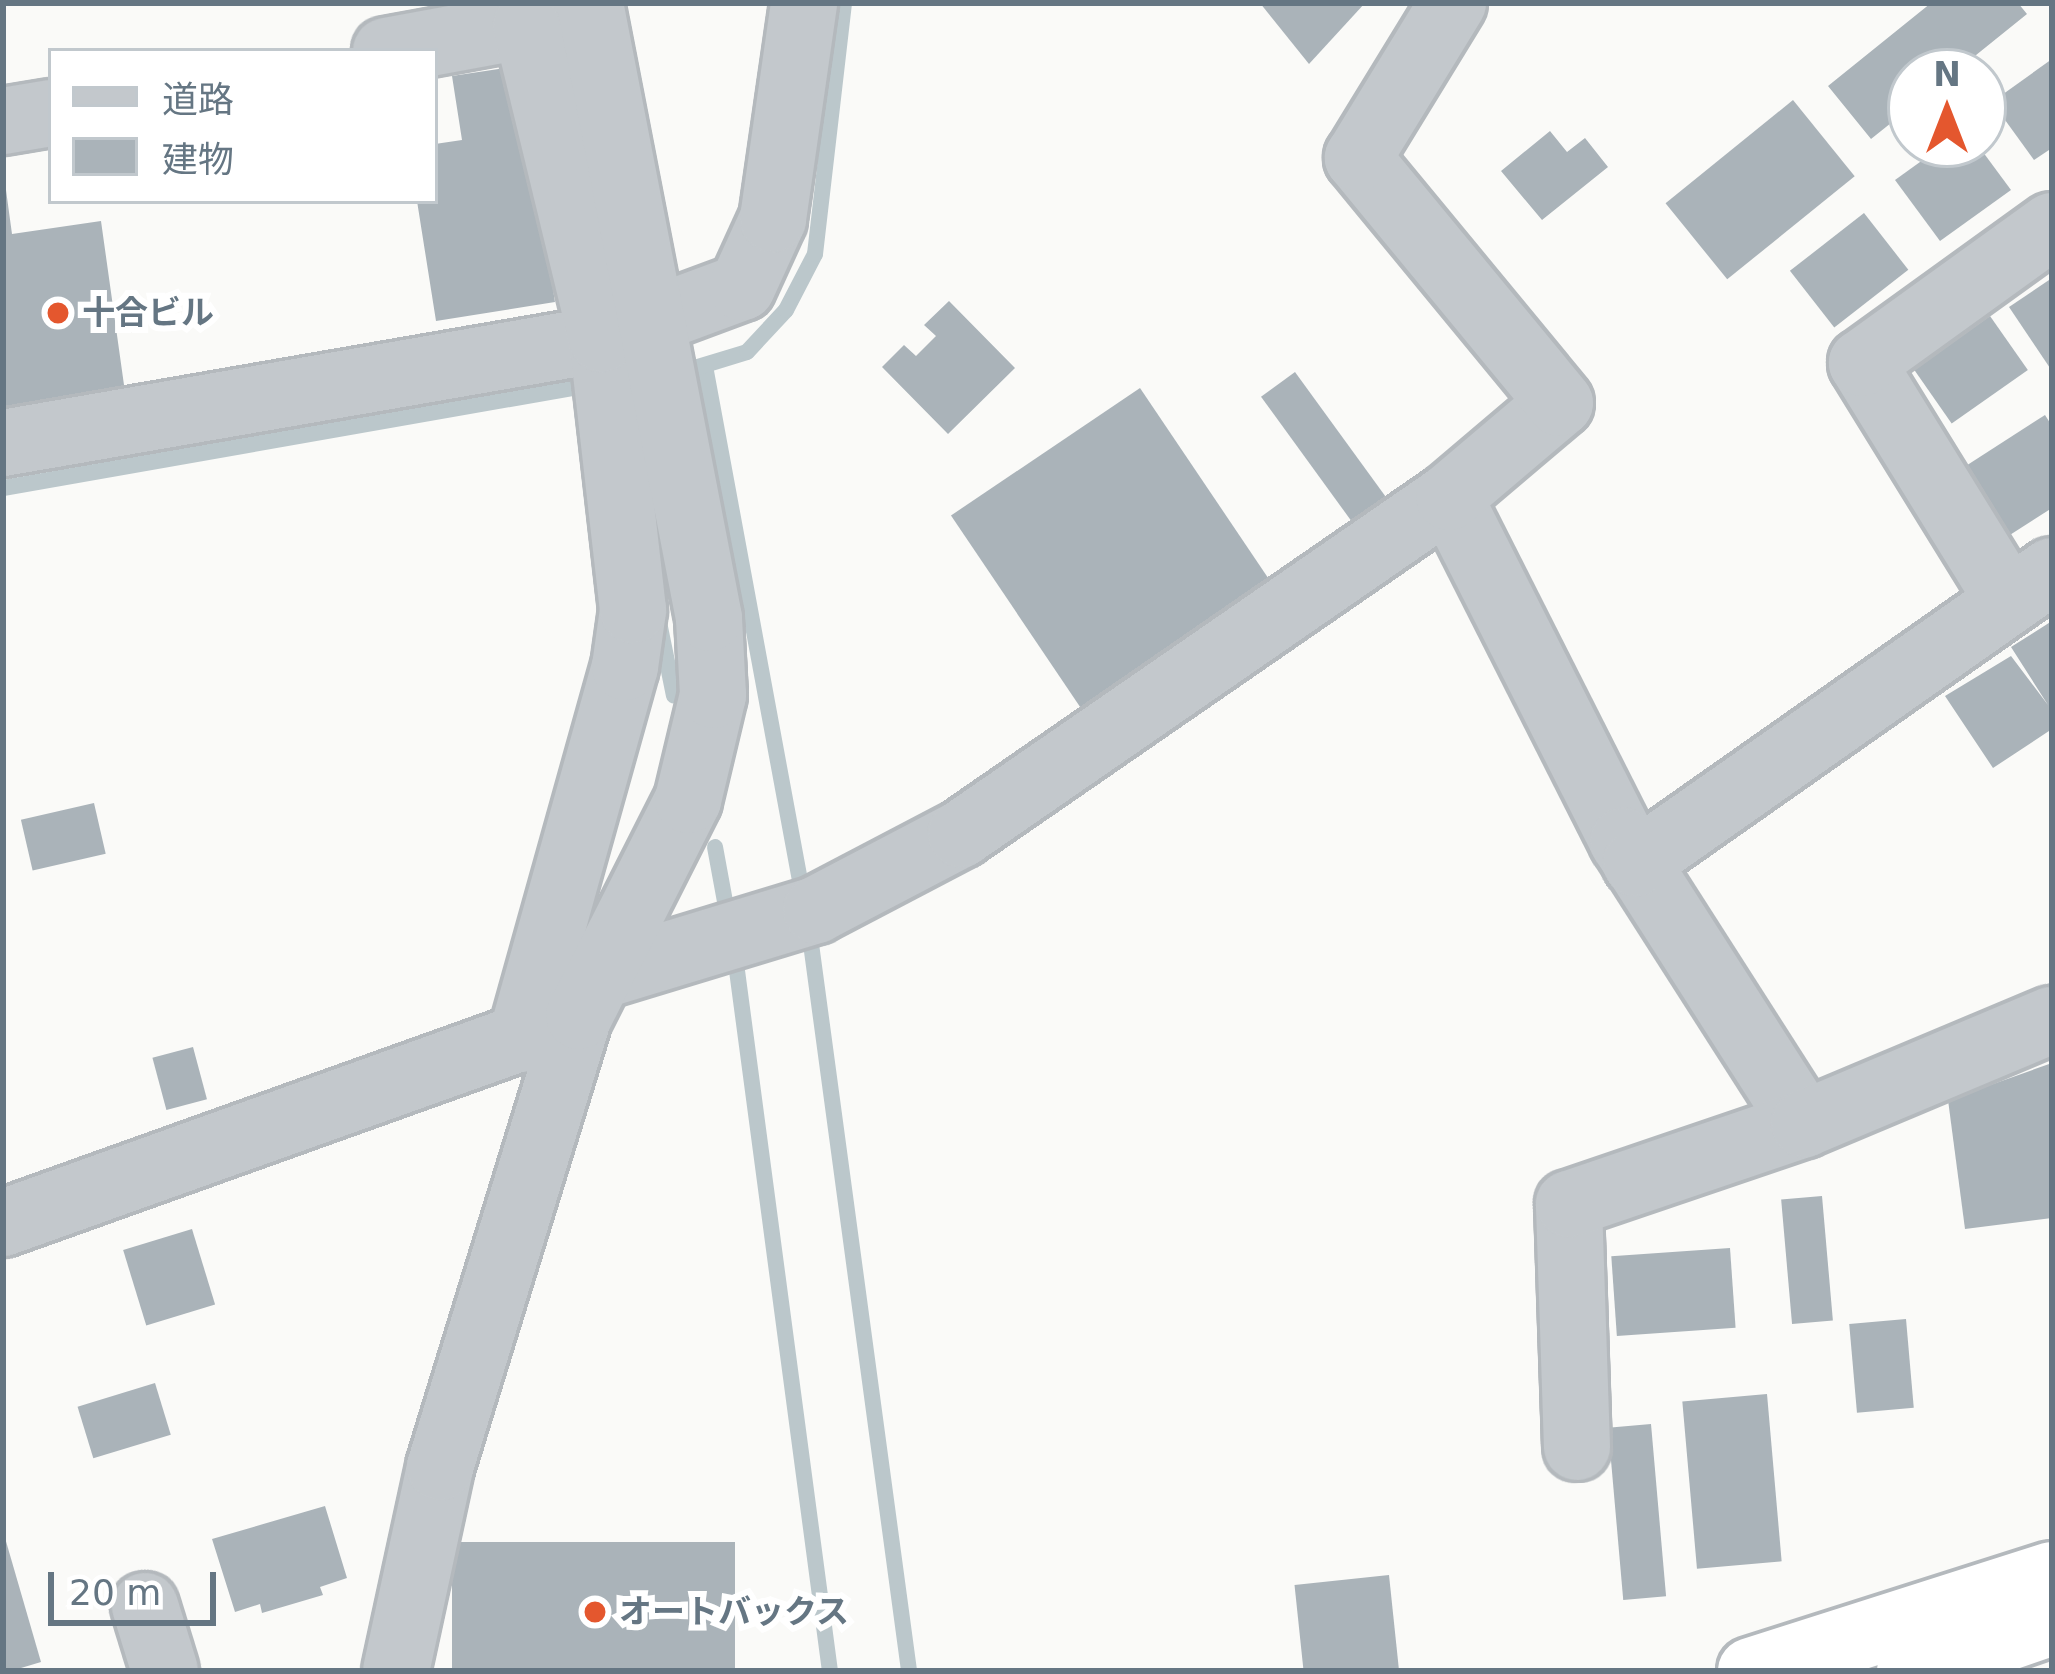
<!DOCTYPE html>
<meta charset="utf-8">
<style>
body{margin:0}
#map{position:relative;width:2055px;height:1674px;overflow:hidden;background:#fafaf8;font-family:"DejaVu Sans","Noto Sans JP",sans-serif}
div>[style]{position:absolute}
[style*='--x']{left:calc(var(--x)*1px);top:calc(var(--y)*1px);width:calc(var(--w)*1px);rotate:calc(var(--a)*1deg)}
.stream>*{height:16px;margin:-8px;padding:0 8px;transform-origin:8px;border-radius:8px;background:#bbc7cb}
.building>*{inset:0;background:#aab3b9;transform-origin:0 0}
.roads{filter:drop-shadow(3px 0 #b4b9bd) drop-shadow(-3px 0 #b4b9bd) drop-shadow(0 3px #b4b9bd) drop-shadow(0 -3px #b4b9bd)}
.minor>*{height:66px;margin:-33px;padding:0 33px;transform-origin:33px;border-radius:33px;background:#c3c8cc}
.highway>*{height:66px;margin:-33px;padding:0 33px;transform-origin:33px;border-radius:33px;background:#fff}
.dots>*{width:33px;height:33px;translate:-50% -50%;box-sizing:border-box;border:6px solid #fff;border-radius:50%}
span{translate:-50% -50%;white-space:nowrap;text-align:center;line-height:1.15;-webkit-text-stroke:12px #fff;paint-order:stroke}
.poi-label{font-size:33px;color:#657683;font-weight:700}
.left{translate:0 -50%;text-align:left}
.frame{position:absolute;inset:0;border:6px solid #657683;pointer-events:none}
.legend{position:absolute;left:48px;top:48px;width:390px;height:156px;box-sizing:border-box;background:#fff;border:3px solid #c1c8cd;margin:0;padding:15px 21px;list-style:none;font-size:36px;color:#657683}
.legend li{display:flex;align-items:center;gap:24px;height:60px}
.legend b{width:60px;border:3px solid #c1c8cd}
.north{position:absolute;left:1887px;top:48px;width:120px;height:120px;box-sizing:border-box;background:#fff;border:3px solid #c1c8cd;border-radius:50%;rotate:0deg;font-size:33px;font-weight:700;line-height:48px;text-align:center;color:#657683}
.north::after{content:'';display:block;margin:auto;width:42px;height:54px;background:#e4572e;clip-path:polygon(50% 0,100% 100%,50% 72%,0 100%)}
.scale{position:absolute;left:48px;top:1572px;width:168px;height:54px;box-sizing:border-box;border:6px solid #657683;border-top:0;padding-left:15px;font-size:36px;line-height:42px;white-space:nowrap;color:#657683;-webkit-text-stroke:9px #fff;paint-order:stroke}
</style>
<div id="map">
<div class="stream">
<i style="--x:705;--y:366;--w:540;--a:79.54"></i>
<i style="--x:698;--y:367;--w:51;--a:-17"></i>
<i style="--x:747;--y:352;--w:57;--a:-47.1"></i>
<i style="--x:786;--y:310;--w:63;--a:-62.6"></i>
<i style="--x:815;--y:254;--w:253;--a:-83.4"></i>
<i style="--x:3;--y:488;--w:601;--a:-9.96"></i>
<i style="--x:660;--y:627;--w:70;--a:78.5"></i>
<i style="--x:715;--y:847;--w:77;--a:79.6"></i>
<i style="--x:809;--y:929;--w:749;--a:82.32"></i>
<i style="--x:734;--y:948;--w:729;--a:82.44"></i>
</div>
<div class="building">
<i style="clip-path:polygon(1260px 3px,1365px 3px,1309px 64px)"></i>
<i style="clip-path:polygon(1931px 3px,2018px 3px,2027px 14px,1955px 72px,1911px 72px,1911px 107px,1871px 139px,1828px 86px)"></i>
<i style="clip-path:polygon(2052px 59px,2052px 148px,2034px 160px,1992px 102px)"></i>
<i style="clip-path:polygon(519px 66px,555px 302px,436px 321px,417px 201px,435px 201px,435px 144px,462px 140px,452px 76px)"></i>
<i style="left:1793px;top:100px;width:98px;height:164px;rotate:51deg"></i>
<i style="clip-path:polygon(1550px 131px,1567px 152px,1585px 138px,1608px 167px,1542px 220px,1501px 171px)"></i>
<i style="clip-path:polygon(1945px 144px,1977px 144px,2011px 190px,1940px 241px,1895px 180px)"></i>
<i style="clip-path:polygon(6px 190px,12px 234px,101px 221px,125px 392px,3px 410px)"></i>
<i style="left:1864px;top:213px;width:72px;height:94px;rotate:52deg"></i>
<i style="clip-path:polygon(2052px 278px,2052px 371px,2009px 307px)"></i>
<i style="clip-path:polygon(949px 301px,1015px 368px,948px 434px,882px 367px,904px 345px,916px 356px,936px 336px,924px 325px)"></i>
<i style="left:1990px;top:316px;width:66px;height:93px;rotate:55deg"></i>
<i style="left:1295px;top:372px;width:163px;height:42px;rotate:54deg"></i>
<i style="left:1140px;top:388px;width:237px;height:228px;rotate:56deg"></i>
<i style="clip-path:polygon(2045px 415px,2052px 426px,2052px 508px,2002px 540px,1958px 471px)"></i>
<i style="clip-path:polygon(2052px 621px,2052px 729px,1993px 768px,1945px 696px,2011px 656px,2048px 705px,2011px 647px)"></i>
<i style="left:94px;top:803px;width:52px;height:75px;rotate:77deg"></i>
<i style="left:193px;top:1047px;width:54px;height:42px;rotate:75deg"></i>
<i style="clip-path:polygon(2052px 1063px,2052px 1218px,1965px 1229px,1948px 1100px)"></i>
<i style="left:1822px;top:1196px;width:125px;height:41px;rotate:85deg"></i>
<i style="left:192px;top:1229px;width:79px;height:72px;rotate:73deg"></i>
<i style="left:1730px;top:1248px;width:80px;height:119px;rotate:86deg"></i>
<i style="left:1906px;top:1319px;width:89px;height:57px;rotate:85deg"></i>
<i style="left:155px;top:1383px;width:54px;height:81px;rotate:73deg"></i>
<i style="left:1767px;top:1394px;width:168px;height:85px;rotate:85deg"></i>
<i style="left:1651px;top:1424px;width:173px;height:43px;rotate:85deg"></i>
<i style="clip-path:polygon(325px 1506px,347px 1578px,320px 1587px,323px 1595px,262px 1613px,260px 1604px,235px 1612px,212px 1539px)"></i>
<i style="clip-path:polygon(3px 1531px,41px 1662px,11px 1671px,3px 1671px)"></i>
<i style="left:735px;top:1542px;width:129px;height:283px;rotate:90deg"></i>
<i style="left:1389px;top:1575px;width:97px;height:95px;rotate:84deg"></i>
</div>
<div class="roads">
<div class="minor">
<i style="--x:386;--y:51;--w:188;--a:-10.4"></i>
<i style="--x:3;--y:121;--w:49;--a:-9.5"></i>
<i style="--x:3;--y:443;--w:608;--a:-9.85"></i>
<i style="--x:602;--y:339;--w:149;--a:-20.4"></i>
<i style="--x:742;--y:287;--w:75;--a:-65.5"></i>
<i style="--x:773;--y:219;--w:218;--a:-81.8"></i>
<i style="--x:1449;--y:497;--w:386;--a:63.2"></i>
<i style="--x:1623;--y:841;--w:336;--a:57.4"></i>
<i style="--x:2009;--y:601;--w:280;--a:-121.7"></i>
<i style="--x:1862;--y:363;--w:234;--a:-35.8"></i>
<i style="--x:1636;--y:863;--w:508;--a:-35.07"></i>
<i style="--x:599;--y:976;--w:227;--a:-16.9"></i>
<i style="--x:816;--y:910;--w:164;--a:-27.7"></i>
<i style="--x:961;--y:834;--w:593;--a:-34.63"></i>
<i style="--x:1449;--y:497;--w:145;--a:-40.3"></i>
<i style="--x:1560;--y:403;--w:318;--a:-129.5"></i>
<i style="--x:1358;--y:158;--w:182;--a:-58.5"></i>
<i style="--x:521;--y:1039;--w:386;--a:-74.4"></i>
<i style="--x:625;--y:667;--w:58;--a:-82"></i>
<i style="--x:633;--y:610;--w:273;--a:-96.5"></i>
<i style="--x:602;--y:339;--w:323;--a:-103.6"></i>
<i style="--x:3;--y:1223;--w:591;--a:-19.69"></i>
<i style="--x:1577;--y:1447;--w:243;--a:-91.9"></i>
<i style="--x:1569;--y:1204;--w:248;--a:-18.8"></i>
<i style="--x:1804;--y:1124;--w:269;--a:-22.8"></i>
<i style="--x:145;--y:1606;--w:68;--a:72.9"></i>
<i style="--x:396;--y:1671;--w:209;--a:-77.8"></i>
<i style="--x:440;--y:1467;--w:472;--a:-72.9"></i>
<i style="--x:579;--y:1016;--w:242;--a:-63.2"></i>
<i style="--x:688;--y:800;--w:108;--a:-76.6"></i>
<i style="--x:713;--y:695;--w:77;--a:-93"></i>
<i style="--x:709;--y:618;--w:626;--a:-100.95"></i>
</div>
<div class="highway">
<i style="--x:1751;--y:1671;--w:316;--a:-17.7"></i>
<i style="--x:1910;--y:1671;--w:150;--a:-19"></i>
</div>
</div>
<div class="dots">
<i style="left:58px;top:313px;background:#e4572e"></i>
<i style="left:595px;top:1612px;background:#e4572e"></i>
</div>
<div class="poi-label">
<span class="left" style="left:82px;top:313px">十合ビル</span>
<span class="left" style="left:619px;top:1612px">オートバックス</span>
</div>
<div class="frame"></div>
<ul class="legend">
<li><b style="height:15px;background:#c3c8cc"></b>道路</li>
<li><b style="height:33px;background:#aab3b9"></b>建物</li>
</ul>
<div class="north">N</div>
<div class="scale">20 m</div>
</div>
